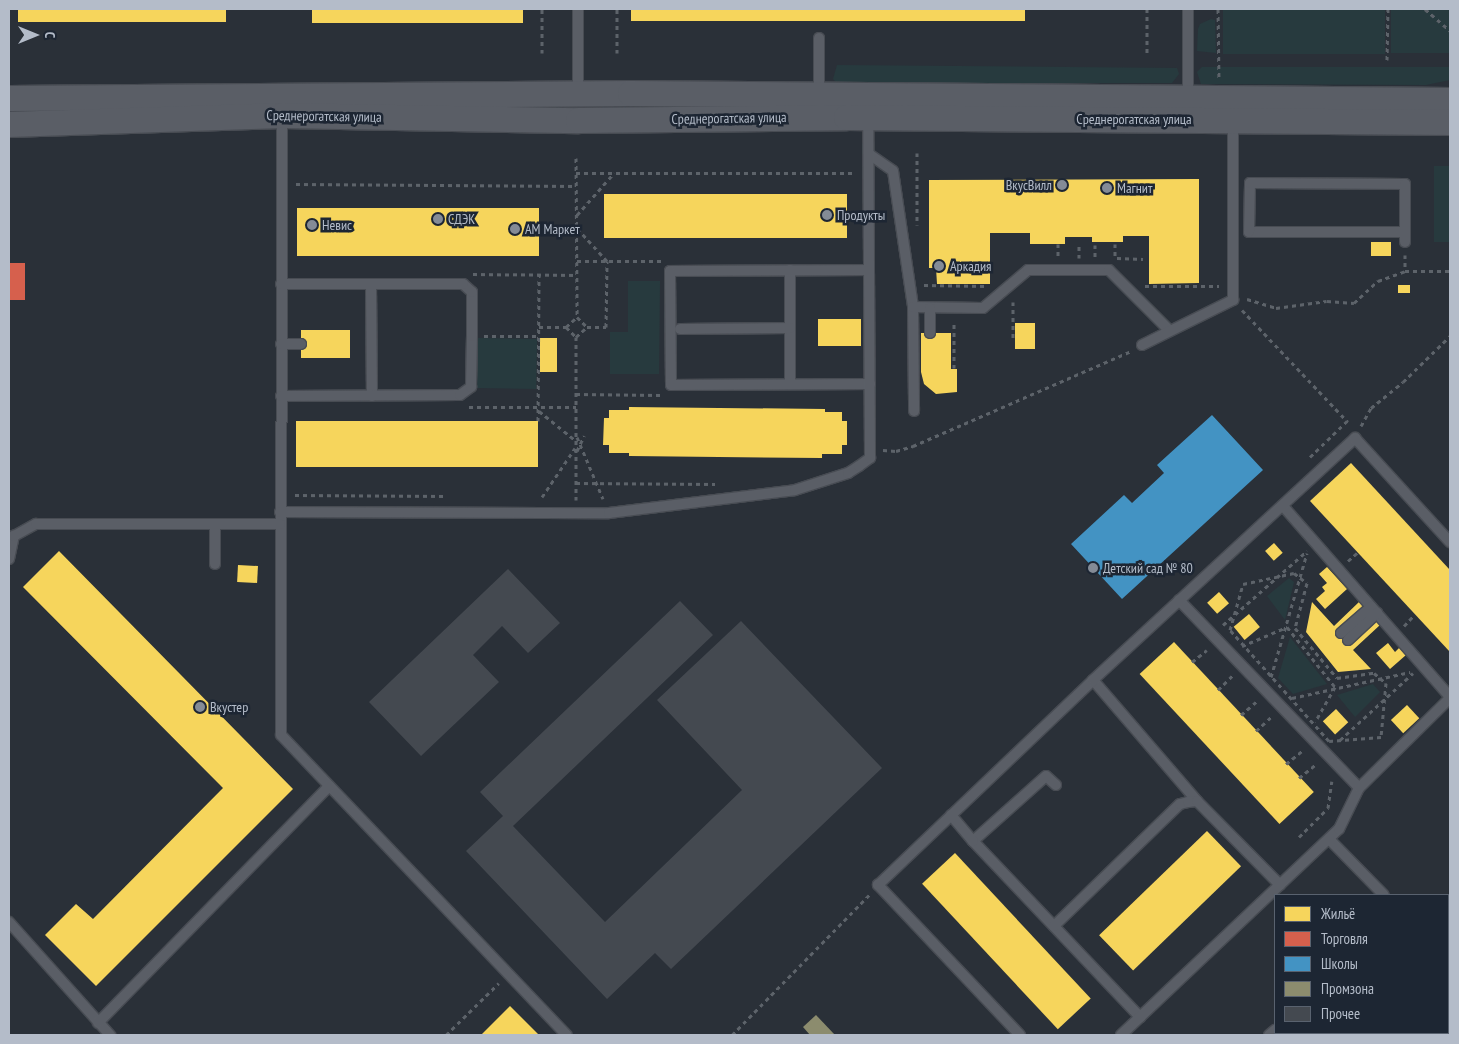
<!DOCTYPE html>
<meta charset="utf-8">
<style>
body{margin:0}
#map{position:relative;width:1459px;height:1044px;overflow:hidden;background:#2a3038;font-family:"PT Sans Narrow",sans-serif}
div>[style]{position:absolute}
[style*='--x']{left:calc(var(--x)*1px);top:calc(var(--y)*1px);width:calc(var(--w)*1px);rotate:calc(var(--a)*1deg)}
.green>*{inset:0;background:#273a3e;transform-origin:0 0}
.homes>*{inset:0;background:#f6d55c;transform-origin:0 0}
.shops>*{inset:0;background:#d6604d;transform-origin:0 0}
.schools>*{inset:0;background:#4393c3}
.industry>*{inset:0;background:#8c8c6e}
.building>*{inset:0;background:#444950}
.path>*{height:3px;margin-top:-1.5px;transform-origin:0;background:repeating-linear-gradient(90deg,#5d636a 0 4px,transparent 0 8px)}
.roads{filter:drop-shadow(1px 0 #484c53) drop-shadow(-1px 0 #484c53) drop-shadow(0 1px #484c53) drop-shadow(0 -1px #484c53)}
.service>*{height:10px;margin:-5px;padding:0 5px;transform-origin:5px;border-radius:5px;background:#5a5e66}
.tertiary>*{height:25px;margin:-12.5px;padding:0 12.5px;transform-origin:12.5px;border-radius:12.5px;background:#5a5e66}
.dots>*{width:14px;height:14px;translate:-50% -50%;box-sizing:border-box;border:2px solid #1d2633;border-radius:50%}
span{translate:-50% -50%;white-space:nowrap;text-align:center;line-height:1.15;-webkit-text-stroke:5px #1d2633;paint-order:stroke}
.street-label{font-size:14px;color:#b4bcc9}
.poi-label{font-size:14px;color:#b4bcc9}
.right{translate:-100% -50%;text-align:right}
.left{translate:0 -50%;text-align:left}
.frame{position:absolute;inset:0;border:10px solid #b4bcc9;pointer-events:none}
.legend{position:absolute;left:1274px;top:894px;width:175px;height:140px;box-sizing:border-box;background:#1d2633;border:1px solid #59626f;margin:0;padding:6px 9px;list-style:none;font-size:15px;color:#b4bcc9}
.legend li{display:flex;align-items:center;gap:10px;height:25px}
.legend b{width:25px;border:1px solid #59626f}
.north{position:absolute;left:10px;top:10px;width:50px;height:50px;-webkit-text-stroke:4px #1d2633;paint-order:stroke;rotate:90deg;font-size:14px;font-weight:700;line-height:20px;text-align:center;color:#b4bcc9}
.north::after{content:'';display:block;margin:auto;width:18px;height:22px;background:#b4bcc9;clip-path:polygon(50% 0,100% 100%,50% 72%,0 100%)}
</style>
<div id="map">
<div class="green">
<i style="left:1223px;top:9px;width:162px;height:45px"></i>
<i style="left:1391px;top:9px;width:59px;height:44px"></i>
<i style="clip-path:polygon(1211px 19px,1215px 20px,1216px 53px,1197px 51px,1198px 29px,1200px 24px)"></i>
<i style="clip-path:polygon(837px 65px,1177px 68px,1179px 74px,1172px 83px,837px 83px,833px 79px)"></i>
<i style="clip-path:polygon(1202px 67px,1450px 67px,1450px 80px,1426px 85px,1201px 84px,1197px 72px)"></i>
<i style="left:1434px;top:166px;width:16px;height:76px"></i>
<i style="clip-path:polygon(628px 281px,660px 281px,659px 374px,610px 374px,610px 332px,628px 332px)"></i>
<i style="left:478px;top:338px;width:59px;height:50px;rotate:1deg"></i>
<i style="clip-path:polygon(1289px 578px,1294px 582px,1285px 620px,1267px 596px)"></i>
<i style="clip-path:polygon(1290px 637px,1327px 684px,1293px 694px,1278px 678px)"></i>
<i style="clip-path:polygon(1373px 684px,1380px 692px,1355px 717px,1337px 695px)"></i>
</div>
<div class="homes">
<i style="left:18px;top:9px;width:208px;height:13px"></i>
<i style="left:312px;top:9px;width:211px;height:14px"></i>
<i style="left:631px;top:9px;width:394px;height:12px"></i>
<i style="clip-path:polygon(1199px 179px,1199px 283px,1149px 284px,1149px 236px,1123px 236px,1123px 242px,1092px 242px,1092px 237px,1065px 237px,1065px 244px,1030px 244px,1030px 233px,990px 233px,990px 284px,937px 284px,936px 268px,929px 268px,929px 180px)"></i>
<i style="left:604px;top:194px;width:243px;height:44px"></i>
<i style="left:297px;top:208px;width:242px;height:48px"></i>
<i style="left:1371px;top:242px;width:20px;height:14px"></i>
<i style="left:1398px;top:285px;width:12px;height:8px"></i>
<i style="left:818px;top:319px;width:43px;height:27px"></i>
<i style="left:1015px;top:323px;width:20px;height:26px"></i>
<i style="left:301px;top:330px;width:49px;height:28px"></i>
<i style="clip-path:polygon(921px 333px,951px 333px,951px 369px,957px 369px,957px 392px,936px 394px,924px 384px,921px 372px)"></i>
<i style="left:540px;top:338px;width:17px;height:34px"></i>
<i style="clip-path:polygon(629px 407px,825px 409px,825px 412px,842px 412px,842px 421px,847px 421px,847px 445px,842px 445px,842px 454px,822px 454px,822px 458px,629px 456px,629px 453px,609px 453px,609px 445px,603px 445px,604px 418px,609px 418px,609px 410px,629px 410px)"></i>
<i style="left:296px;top:421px;width:242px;height:46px"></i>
<i style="clip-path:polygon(1351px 463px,1450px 570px,1450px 652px,1310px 501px)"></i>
<i style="left:1274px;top:543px;width:13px;height:12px;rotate:48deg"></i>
<i style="clip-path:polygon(59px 551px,293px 789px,96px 986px,45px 935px,76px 904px,93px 919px,223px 788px,23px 587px)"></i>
<i style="left:238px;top:565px;width:20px;height:17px;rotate:3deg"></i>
<i style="clip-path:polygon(1327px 567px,1347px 589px,1325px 609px,1316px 599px,1325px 591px,1322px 587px,1327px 583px,1319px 574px)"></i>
<i style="left:1219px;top:592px;width:15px;height:16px;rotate:48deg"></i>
<i style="clip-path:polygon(1312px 602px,1334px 626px,1359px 602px,1380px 625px,1353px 650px,1371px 669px,1338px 672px,1306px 632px)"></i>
<i style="left:1249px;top:614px;width:17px;height:20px;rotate:50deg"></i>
<i style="left:1174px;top:642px;width:205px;height:47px;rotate:47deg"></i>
<i style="clip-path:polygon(1388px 643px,1395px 652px,1400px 647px,1406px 655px,1390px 669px,1376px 653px)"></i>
<i style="left:1407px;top:705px;width:18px;height:22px;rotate:47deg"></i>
<i style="left:1336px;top:709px;width:18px;height:18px;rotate:47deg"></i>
<i style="left:1207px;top:831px;width:49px;height:150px;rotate:46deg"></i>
<i style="left:955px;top:853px;width:199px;height:45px;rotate:47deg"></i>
<i style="clip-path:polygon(510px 1006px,539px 1035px,481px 1035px)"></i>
<i style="clip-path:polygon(1315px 1033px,1391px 1033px,1312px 1035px)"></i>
</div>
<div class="shops">
<i style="left:9px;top:263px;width:16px;height:37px"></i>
</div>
<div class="schools">
<i style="clip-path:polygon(1212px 415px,1263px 470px,1122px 599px,1071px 544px,1124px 495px,1132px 503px,1164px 473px,1157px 465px)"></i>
</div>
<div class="industry">
<i style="clip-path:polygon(816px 1015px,835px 1035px,810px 1035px,803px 1027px)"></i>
</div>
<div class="building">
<i style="clip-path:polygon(508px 569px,560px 623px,528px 653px,502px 626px,473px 655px,499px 682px,421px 756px,369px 702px)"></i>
<i style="clip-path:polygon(680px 601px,713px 635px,513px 826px,605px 922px,742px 790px,657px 700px,741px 621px,882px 768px,671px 969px,655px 953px,607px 999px,466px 851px,503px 816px,480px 792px)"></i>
</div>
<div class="path">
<i style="--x:1147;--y:9;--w:46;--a:90"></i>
<i style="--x:1218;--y:9;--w:69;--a:89.2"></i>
<i style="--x:1425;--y:9;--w:33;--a:41"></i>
<i style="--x:542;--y:53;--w:44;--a:-90"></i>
<i style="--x:617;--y:53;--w:44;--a:-90"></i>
<i style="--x:1387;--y:60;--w:51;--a:-88.9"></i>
<i style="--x:917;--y:153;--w:72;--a:90"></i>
<i style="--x:576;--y:158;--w:159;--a:89.6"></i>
<i style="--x:577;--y:317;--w:14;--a:45"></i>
<i style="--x:587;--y:327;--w:19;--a:0"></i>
<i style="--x:606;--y:327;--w:66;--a:-89.1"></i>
<i style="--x:607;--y:261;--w:45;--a:-132.3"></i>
<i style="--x:576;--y:173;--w:280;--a:0"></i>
<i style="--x:296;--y:184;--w:280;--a:0.4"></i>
<i style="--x:577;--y:215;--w:56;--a:-48.6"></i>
<i style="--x:1058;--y:244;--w:14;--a:90"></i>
<i style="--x:1115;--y:244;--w:15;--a:90"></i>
<i style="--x:1095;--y:245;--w:13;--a:90"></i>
<i style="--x:1405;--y:255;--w:16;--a:90"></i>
<i style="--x:1079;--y:258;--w:13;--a:-90"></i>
<i style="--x:1117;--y:258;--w:26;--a:2"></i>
<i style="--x:577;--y:261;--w:84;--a:0"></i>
<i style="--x:473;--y:274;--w:104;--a:0.6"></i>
<i style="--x:924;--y:285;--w:63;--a:0.9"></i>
<i style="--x:1145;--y:286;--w:74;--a:0"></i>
<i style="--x:1247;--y:299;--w:30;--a:17"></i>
<i style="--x:1276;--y:308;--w:51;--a:-7.8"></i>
<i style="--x:1327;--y:301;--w:27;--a:4"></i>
<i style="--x:1354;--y:303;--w:33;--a:-43"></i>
<i style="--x:1378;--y:281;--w:29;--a:-20"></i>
<i style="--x:1405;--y:271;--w:45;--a:0"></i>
<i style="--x:1013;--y:302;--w:39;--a:90"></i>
<i style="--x:1242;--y:310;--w:154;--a:46.6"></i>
<i style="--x:539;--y:327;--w:27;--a:0"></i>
<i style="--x:566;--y:327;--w:14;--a:45"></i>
<i style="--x:576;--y:337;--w:163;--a:90"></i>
<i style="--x:566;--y:327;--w:15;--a:-42"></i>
<i style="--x:484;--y:336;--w:55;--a:0"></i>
<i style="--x:576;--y:337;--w:15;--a:-42"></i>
<i style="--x:954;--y:368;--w:47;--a:-90"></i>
<i style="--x:576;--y:394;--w:84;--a:0.7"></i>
<i style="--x:469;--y:407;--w:107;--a:0"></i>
<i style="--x:539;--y:411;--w:48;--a:39"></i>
<i style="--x:538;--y:421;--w:146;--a:-89.6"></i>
<i style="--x:1361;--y:426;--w:21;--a:-61"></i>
<i style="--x:1371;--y:408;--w:41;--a:-39.1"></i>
<i style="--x:1403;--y:382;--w:66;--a:-44.4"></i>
<i style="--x:577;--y:437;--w:67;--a:67.2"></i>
<i style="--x:883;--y:450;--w:13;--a:4"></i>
<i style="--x:896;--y:451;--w:18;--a:-16"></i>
<i style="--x:913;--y:446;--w:239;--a:-23.5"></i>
<i style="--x:577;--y:451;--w:17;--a:-65"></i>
<i style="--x:1310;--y:457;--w:52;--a:-44.2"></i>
<i style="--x:576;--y:483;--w:139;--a:0.4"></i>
<i style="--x:295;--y:495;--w:151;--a:0.4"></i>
<i style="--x:542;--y:497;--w:59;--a:-56"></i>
<i style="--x:1348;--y:561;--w:13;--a:-42"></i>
<i style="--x:1294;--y:573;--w:16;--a:38"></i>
<i style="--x:1307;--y:583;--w:47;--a:104.9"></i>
<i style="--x:1295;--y:628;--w:65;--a:50"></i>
<i style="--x:1337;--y:678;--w:37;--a:-8"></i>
<i style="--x:1374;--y:673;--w:16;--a:40"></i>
<i style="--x:1386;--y:683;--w:54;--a:95.3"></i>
<i style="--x:1381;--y:737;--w:52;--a:175.6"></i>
<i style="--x:1329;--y:741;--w:149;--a:-131.7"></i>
<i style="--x:1230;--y:630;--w:48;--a:-74.2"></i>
<i style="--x:1243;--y:584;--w:52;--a:-12.2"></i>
<i style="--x:1223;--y:625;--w:112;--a:-41.4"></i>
<i style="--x:1404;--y:626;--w:16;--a:-47"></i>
<i style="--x:1242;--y:646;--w:49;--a:-22.9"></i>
<i style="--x:1287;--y:627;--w:77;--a:51.3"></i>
<i style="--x:1335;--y:687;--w:40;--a:119.7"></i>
<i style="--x:1192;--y:662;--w:19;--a:-39"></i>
<i style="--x:1271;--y:677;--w:129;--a:-73.8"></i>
<i style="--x:1218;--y:690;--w:21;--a:-45"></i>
<i style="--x:1292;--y:698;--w:121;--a:-12.4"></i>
<i style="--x:1241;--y:715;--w:23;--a:-41"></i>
<i style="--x:1256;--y:731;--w:22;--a:-43"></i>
<i style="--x:1340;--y:740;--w:99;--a:-42.5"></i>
<i style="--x:1286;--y:764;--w:22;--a:-39"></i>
<i style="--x:1299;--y:778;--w:22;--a:-39"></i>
<i style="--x:1299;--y:837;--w:41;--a:-45"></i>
<i style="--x:1328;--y:808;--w:27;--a:-82"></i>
<i style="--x:446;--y:1035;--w:74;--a:-44.5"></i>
<i style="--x:732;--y:1035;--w:196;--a:-45.6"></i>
</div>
<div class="roads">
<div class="service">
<i style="--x:578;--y:9;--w:84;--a:90"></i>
<i style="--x:1188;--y:9;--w:89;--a:90"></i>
<i style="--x:819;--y:38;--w:57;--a:90"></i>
<i style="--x:282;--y:115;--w:620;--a:90.09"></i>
<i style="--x:281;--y:735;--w:414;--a:46.4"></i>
<i style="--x:869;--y:154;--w:29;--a:35"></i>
<i style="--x:893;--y:171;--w:137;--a:81.6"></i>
<i style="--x:913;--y:307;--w:104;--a:89.4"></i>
<i style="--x:1405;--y:232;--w:156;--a:180"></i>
<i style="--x:1249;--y:232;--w:49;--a:-88.8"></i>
<i style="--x:1250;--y:183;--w:155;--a:0.4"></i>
<i style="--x:1405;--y:184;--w:58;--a:90"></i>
<i style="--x:790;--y:270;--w:114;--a:90"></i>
<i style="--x:869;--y:270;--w:199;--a:179.7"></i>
<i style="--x:670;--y:271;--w:114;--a:89.5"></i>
<i style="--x:671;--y:385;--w:199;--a:-0.3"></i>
<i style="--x:371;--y:284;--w:112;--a:89.5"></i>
<i style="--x:913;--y:307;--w:70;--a:0.8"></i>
<i style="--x:983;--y:308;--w:59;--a:-40.2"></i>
<i style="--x:1028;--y:270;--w:81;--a:0"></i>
<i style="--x:1109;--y:270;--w:85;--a:45"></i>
<i style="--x:680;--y:329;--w:110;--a:-0.5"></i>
<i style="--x:930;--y:333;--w:25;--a:-90"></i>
<i style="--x:281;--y:344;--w:20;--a:0"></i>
<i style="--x:1142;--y:345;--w:102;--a:-26.3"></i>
<i style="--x:1233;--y:300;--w:180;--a:-90"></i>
<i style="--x:281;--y:396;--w:179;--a:-0.3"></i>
<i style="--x:460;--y:395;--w:14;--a:-36"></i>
<i style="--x:471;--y:387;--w:51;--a:-88.9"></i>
<i style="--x:472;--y:336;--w:44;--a:-90"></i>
<i style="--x:472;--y:292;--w:12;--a:-138"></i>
<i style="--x:463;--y:284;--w:182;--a:180"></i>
<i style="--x:1283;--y:506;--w:254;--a:48.8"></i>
<i style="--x:280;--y:512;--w:329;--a:0.2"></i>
<i style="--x:609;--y:513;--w:187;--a:-7"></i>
<i style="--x:795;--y:490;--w:56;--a:-17.8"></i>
<i style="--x:848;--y:473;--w:13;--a:-32"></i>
<i style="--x:859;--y:466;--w:14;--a:-36"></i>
<i style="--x:870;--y:458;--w:340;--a:-90.3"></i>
<i style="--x:215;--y:525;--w:39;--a:90"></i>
<i style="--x:9;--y:559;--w:24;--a:-78"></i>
<i style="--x:14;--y:536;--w:25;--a:-29"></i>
<i style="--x:36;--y:524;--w:244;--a:0"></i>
<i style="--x:1179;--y:600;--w:260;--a:46.2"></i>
<i style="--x:1341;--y:633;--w:40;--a:-41"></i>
<i style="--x:1348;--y:640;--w:40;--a:-43"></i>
<i style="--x:1093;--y:680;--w:160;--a:49.3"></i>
<i style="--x:1056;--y:785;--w:13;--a:-138"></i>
<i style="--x:1046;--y:776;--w:98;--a:138.3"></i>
<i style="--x:973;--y:841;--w:243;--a:46.5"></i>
<i style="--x:951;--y:815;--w:34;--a:50"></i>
<i style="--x:1329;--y:839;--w:78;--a:45.5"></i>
<i style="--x:9;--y:922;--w:152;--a:48.2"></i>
<i style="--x:1054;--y:926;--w:175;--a:-44.1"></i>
<i style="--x:1180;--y:804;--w:8;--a:-14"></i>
<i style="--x:1188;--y:802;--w:9;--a:-6"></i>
<i style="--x:1197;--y:801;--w:118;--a:45.3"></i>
<i style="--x:1448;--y:963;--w:4;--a:56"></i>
<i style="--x:98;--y:1023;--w:331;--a:-45.7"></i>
<i style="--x:1020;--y:1035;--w:207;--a:-133.4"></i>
<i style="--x:878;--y:885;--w:297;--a:-43.6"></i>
<i style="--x:1093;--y:680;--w:357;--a:-42.7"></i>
<i style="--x:1355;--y:438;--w:141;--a:47.6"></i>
<i style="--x:1121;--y:1035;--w:300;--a:-43.4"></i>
<i style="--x:1339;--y:829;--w:46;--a:-64"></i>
<i style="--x:1359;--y:788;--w:128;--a:-44.7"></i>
<i style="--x:1269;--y:1035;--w:8;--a:-40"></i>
<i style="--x:1448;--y:1035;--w:3;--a:-45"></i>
</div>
<div class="tertiary">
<i style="--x:9;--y:98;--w:621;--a:-0.46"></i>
<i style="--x:630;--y:93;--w:820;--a:0.49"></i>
<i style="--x:9;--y:124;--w:273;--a:-1.9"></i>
<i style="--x:282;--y:115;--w:296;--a:1"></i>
<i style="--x:578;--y:120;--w:268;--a:-0.6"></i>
<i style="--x:846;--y:117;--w:604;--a:0.47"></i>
</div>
</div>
<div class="dots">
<i style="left:1062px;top:185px;background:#848b96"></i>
<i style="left:1107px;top:188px;background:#848b96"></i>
<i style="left:827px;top:215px;background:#848b96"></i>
<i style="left:438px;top:219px;background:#848b96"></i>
<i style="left:312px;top:225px;background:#848b96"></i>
<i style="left:515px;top:229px;background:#848b96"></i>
<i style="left:939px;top:266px;background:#848b96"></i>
<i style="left:1093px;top:568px;background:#848b96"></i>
<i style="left:200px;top:707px;background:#848b96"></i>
</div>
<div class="street-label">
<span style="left:324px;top:116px;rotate:1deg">Среднерогатская улица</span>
<span style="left:729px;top:118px;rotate:-1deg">Среднерогатская улица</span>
<span style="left:1134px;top:119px">Среднерогатская улица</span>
</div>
<div class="poi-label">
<span class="right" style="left:1052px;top:185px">ВкусВилл</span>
<span class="left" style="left:1117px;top:188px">Магнит</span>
<span class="left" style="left:837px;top:215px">Продукты</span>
<span class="left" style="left:448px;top:219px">СДЭК</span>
<span class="left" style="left:322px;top:225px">Невис</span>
<span class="left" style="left:525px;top:229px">АМ Маркет</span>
<span class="left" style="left:950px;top:266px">Аркадия</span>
<span class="left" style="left:1103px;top:568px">Детский сад № 80</span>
<span class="left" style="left:210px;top:707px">Вкустер</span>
</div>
<div class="frame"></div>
<ul class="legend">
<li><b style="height:14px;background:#f6d55c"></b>Жильё</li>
<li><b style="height:14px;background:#d6604d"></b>Торговля</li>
<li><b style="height:14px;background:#4393c3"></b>Школы</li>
<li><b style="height:14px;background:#8c8c6e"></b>Промзона</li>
<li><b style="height:14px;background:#444950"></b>Прочее</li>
</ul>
<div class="north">С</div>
</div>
